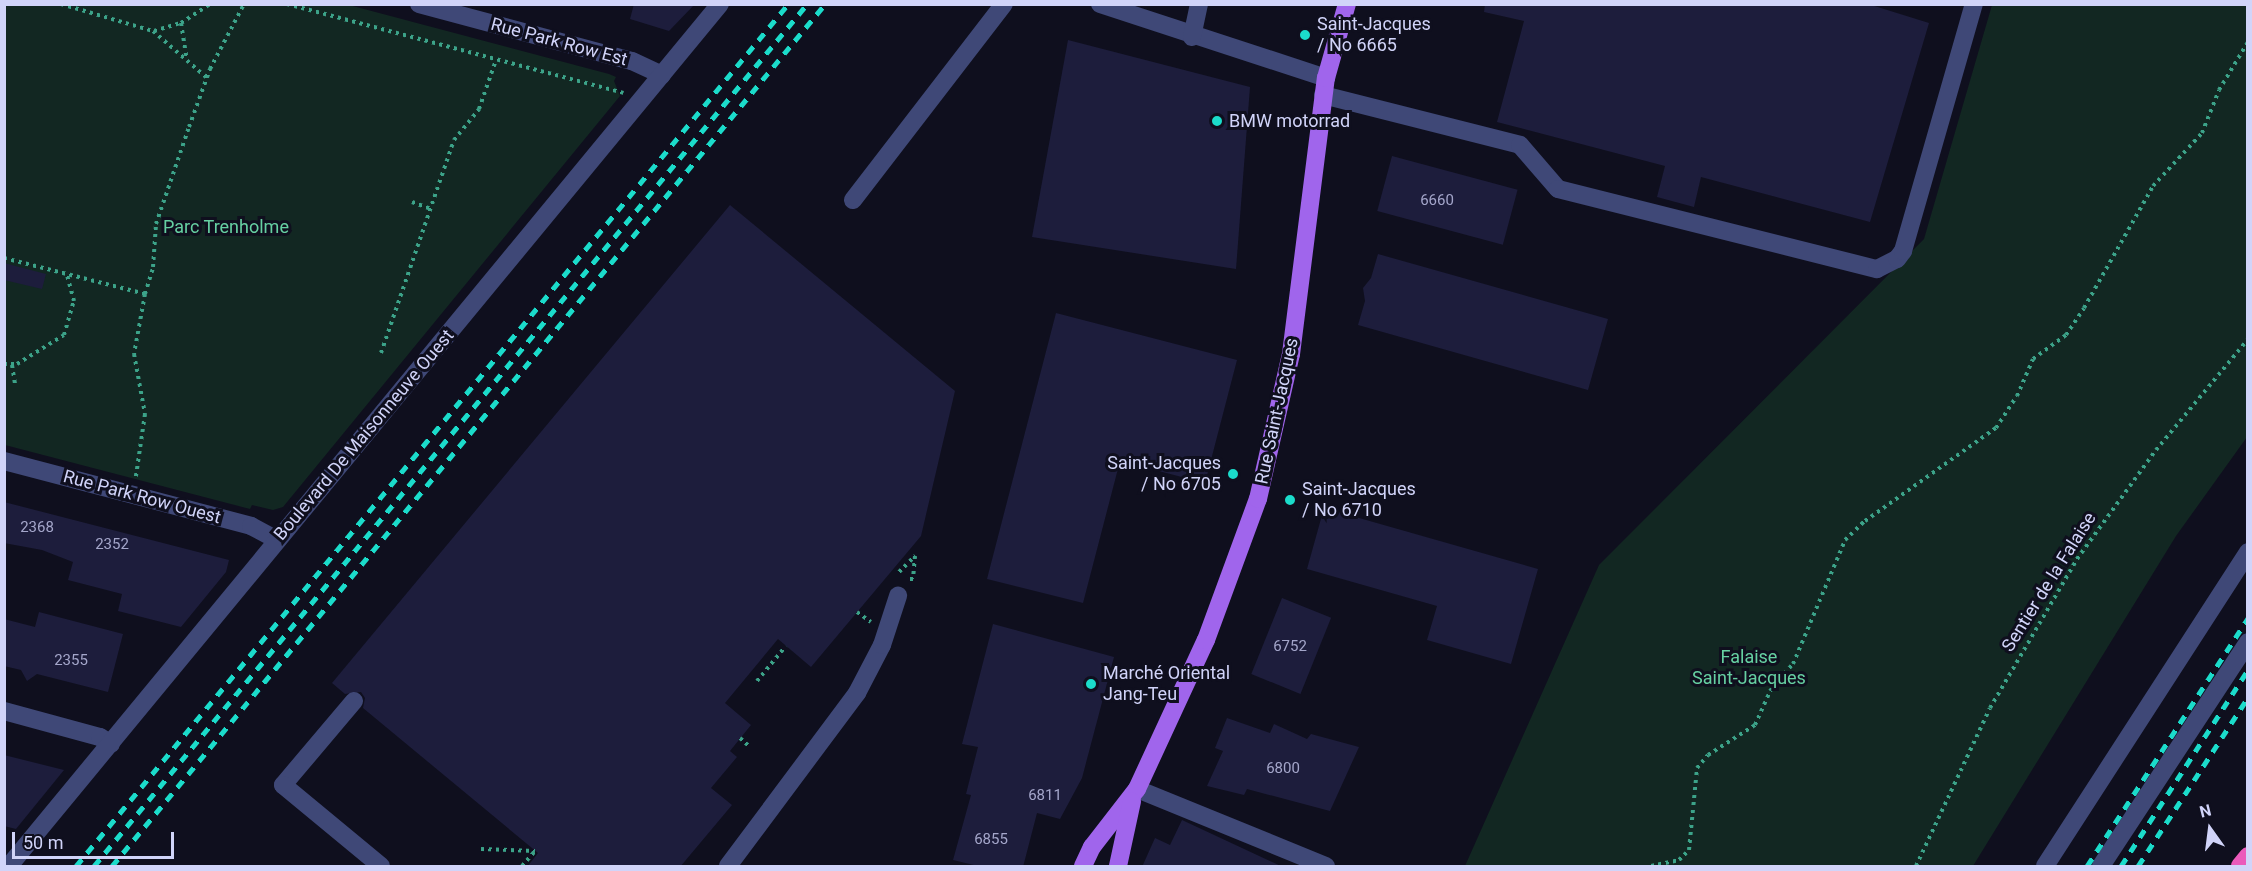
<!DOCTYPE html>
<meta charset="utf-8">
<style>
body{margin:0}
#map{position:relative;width:2252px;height:871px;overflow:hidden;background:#0f0f1e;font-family:Roboto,sans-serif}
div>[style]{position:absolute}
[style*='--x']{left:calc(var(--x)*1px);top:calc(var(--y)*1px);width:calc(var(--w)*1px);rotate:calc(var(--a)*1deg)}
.green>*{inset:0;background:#122722}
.building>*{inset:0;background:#1d1d3c;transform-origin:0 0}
.path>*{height:4px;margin-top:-2px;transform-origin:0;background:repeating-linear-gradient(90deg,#3ca389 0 3px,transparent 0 7.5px)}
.minor>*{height:18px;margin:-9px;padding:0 9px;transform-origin:9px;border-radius:9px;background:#3f4877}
.major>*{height:18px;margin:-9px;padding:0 9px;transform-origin:9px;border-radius:9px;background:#a065ec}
.highway>*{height:18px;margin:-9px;padding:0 9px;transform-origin:9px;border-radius:9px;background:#eb5abb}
.rail>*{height:4.5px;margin-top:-2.25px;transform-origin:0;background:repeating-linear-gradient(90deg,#1bdccb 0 9px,transparent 0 17px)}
.dots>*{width:16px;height:16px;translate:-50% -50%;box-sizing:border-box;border:3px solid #0f0f1e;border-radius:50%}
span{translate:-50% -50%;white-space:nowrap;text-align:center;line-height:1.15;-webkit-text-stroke:6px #0f0f1e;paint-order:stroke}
.number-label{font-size:15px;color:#a4a6ca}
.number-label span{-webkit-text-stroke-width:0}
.poi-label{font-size:18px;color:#d1d4f9}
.left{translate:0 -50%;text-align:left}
.right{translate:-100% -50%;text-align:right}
.street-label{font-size:18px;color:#d1d4f9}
.park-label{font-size:18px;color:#66d0a2}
.frame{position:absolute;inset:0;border:6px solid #d1d4f9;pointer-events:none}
.north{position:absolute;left:2180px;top:799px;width:60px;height:60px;-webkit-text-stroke:4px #0f0f1e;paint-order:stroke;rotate:346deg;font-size:16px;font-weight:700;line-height:24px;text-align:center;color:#d1d4f9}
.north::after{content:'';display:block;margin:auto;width:21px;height:27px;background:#d1d4f9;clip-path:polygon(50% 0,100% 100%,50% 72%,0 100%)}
.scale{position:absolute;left:12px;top:832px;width:162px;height:27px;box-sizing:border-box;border:3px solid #d1d4f9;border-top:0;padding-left:8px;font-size:18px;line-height:21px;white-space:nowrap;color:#d1d4f9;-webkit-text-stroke:4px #0f0f1e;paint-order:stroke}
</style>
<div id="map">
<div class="green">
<i style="clip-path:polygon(5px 5px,349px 5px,609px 74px,616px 77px,614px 81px,620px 96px,283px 507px,273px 510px,252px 505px,250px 509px,5px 445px)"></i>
<i style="clip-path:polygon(1992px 5px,2247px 5px,2247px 437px,2176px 536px,1973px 866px,1465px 866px,1599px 565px,1924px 239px)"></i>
</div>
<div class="building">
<i style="clip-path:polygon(634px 4px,695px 4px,669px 31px,630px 19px)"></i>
<i style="clip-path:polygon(1485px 4px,1868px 4px,1929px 23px,1870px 222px,1701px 177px,1694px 207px,1657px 197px,1665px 166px,1497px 122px,1524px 21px,1484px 12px)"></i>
<i style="clip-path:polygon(1068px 40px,1250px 87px,1236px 269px,1032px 237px)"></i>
<i style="left:1392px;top:156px;width:130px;height:57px;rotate:15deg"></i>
<i style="clip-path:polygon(730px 205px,955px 391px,921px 536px,811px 667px,778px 639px,725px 703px,751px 725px,730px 751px,737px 757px,711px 788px,732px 805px,680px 867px,527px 867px,538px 853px,363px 708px,365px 698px,361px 692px,345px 694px,332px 683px)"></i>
<i style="clip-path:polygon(1378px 254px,1608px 319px,1588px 390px,1358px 325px,1365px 301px,1363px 288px,1371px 278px)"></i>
<i style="clip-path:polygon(4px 263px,46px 274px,42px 289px,4px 280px)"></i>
<i style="clip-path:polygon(1056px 313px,1237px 360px,1205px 483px,1120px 461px,1083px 603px,987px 579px)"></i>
<i style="clip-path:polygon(4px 502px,229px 560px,226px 572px,181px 627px,118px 611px,122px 594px,68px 580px,73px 562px,42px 550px,4px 543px)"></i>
<i style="clip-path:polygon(1324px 508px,1538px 569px,1511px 664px,1427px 640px,1437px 606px,1307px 569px)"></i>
<i style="left:1282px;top:598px;width:53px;height:82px;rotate:22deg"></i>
<i style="clip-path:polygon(39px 612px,123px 634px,108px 692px,37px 674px,27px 681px,21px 670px,4px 666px,4px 619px,35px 627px)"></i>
<i style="clip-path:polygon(993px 624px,1114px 657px,1082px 778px,1060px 819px,1037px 813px,1023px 867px,982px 867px,953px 860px,971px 795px,966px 794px,978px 747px,962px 744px)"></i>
<i style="clip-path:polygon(1227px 718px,1270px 733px,1274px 724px,1307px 739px,1311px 734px,1359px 747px,1330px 811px,1247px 789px,1244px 795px,1207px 786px,1223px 751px,1215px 748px)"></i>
<i style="clip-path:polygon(4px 755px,64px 770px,16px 829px,4px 826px)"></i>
<i style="clip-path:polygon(1182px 820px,1283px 867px,1142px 867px,1155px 838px,1170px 845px)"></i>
</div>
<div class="path">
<i style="--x:61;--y:4;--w:96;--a:16.4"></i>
<i style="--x:153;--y:31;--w:72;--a:41"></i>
<i style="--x:287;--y:4;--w:348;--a:14.8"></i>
<i style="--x:181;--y:23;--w:36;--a:81"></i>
<i style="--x:154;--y:31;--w:28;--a:-17"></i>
<i style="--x:181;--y:23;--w:35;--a:-33"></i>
<i style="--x:412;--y:202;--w:20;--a:20"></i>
<i style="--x:4;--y:258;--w:146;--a:14.3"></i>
<i style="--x:145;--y:294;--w:61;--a:100.4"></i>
<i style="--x:134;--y:354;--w:61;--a:79.6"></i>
<i style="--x:145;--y:414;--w:63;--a:98.3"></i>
<i style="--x:145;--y:294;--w:28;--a:-73"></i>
<i style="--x:153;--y:267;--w:43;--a:-86"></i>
<i style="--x:156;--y:224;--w:102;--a:-71.2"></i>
<i style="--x:189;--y:127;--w:62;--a:-70.1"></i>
<i style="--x:210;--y:69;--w:73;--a:-62.4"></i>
<i style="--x:381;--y:353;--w:225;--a:-71.1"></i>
<i style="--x:454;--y:140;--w:40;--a:-51"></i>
<i style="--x:479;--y:109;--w:52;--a:-70.9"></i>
<i style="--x:4;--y:364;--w:13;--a:0"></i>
<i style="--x:17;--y:364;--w:55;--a:-31.7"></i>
<i style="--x:64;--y:335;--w:35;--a:-74"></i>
<i style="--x:74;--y:301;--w:28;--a:-105"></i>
<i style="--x:12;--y:365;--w:20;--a:81"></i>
<i style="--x:899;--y:572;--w:23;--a:-45"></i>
<i style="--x:915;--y:556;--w:23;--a:95"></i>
<i style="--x:913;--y:579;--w:6;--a:180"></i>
<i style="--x:857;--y:612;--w:17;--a:36"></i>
<i style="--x:757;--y:681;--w:45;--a:-50.4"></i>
<i style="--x:740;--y:738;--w:13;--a:42"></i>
<i style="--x:481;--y:849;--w:54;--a:2.1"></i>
<i style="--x:522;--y:866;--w:20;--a:-49"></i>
<i style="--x:1651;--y:866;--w:29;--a:-12"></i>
<i style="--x:1679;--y:860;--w:14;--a:-45"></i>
<i style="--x:1689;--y:850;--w:82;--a:-84.4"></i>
<i style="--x:1697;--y:768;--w:17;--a:-50"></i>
<i style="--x:1708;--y:755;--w:56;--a:-32.6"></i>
<i style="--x:1755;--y:725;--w:37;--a:-66"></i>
<i style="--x:1770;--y:691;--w:35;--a:-50"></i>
<i style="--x:1793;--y:664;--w:134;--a:-67.2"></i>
<i style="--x:1845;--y:540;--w:28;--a:-44"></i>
<i style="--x:1865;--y:521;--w:161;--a:-35.4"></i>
<i style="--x:1996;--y:428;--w:38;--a:-57"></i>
<i style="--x:2017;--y:396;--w:40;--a:-66.6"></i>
<i style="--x:2033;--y:359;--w:41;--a:-36"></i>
<i style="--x:2066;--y:335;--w:32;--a:-56"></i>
<i style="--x:2084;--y:308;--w:140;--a:-60.5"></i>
<i style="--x:2153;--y:186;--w:72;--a:-47.2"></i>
<i style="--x:2202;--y:133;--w:46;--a:-68.4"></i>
<i style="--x:2219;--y:90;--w:56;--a:-58.9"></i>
<i style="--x:1916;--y:866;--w:174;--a:-64.9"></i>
<i style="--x:1990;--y:708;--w:173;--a:-59.7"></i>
<i style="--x:2077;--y:559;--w:135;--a:-54.1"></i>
<i style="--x:2156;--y:450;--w:144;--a:-50.3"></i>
</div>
<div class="minor">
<i style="--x:419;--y:4;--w:220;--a:15"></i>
<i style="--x:632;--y:61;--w:33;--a:25"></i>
<i style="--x:1100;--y:4;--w:238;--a:18.1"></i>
<i style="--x:1192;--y:37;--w:34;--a:-78"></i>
<i style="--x:1323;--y:95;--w:203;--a:14.2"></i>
<i style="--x:1520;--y:145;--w:58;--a:49.2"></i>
<i style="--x:1558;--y:189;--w:329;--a:14.1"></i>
<i style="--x:1877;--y:269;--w:22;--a:-27"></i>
<i style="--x:1897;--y:259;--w:10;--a:-53"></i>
<i style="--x:1903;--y:251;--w:257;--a:-74"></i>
<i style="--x:853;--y:200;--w:247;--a:-52.4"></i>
<i style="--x:4;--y:461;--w:255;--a:14.7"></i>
<i style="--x:251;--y:526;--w:30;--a:28"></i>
<i style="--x:354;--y:701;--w:110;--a:130.2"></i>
<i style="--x:283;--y:785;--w:127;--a:39.6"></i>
<i style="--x:4;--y:711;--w:99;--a:15.2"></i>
<i style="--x:100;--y:737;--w:13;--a:32"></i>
<i style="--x:1137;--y:789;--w:204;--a:22.2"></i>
<i style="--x:9;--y:866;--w:1117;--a:-50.48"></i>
<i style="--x:728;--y:866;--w:216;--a:-53.3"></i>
<i style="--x:857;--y:693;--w:54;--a:-62.5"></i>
<i style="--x:882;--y:645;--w:52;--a:-71.9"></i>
<i style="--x:2045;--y:866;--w:374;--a:-57.1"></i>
<i style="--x:2101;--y:866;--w:268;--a:-56.7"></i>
</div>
<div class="major">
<i style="--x:1083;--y:866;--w:21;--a:-65"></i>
<i style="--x:1092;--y:847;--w:73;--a:-52.2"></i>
<i style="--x:1137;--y:789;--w:164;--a:-65.2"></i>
<i style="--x:1206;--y:640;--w:150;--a:-69.8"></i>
<i style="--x:1258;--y:499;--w:149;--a:-77.2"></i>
<i style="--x:1291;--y:354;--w:278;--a:-82.8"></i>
<i style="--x:1326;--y:78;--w:77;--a:-74.2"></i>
<i style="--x:1118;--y:866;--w:66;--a:-77.8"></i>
</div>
<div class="highway">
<i style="--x:2240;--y:866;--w:13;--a:-51"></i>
</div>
<div class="rail">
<i style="--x:76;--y:866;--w:1118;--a:-50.44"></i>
<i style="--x:94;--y:866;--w:1119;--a:-50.4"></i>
<i style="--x:112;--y:866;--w:1119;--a:-50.4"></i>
<i style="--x:2087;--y:866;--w:296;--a:-57"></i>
<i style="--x:2121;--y:866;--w:234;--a:-57.1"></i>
<i style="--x:2138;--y:866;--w:202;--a:-56.9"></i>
</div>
<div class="dots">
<i style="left:1305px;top:35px;background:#1bdccb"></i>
<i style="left:1217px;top:121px;background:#1bdccb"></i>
<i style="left:1233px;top:474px;background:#1bdccb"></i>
<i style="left:1290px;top:500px;background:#1bdccb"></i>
<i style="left:1091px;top:684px;background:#1bdccb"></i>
</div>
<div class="number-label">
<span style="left:1437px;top:201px">6660</span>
<span style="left:37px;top:528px">2368</span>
<span style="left:112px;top:545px">2352</span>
<span style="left:1290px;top:647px">6752</span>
<span style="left:71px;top:661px">2355</span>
<span style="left:1283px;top:769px">6800</span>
<span style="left:1045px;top:796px">6811</span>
<span style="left:991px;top:840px">6855</span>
</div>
<div class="poi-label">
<span class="left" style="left:1317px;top:35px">Saint-Jacques<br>/ No 6665</span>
<span class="left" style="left:1229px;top:121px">BMW motorrad</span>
<span class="right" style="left:1221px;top:474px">Saint-Jacques<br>/ No 6705</span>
<span class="left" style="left:1302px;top:500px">Saint-Jacques<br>/ No 6710</span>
<span class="left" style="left:1103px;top:684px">Marché Oriental<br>Jang-Teu</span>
</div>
<div class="street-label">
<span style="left:559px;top:42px;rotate:15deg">Rue Park Row Est</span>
<span style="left:1277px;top:411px;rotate:-78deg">Rue Saint-Jacques</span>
<span style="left:364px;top:435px;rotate:-50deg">Boulevard De Maisonneuve Ouest</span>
<span style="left:142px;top:497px;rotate:15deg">Rue Park Row Ouest</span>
<span style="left:2049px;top:582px;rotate:-58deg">Sentier de la Falaise</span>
</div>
<div class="park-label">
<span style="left:226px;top:227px">Parc Trenholme</span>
<span style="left:1749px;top:668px">Falaise<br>Saint-Jacques</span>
</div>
<div class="frame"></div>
<div class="north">N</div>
<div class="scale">50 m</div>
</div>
